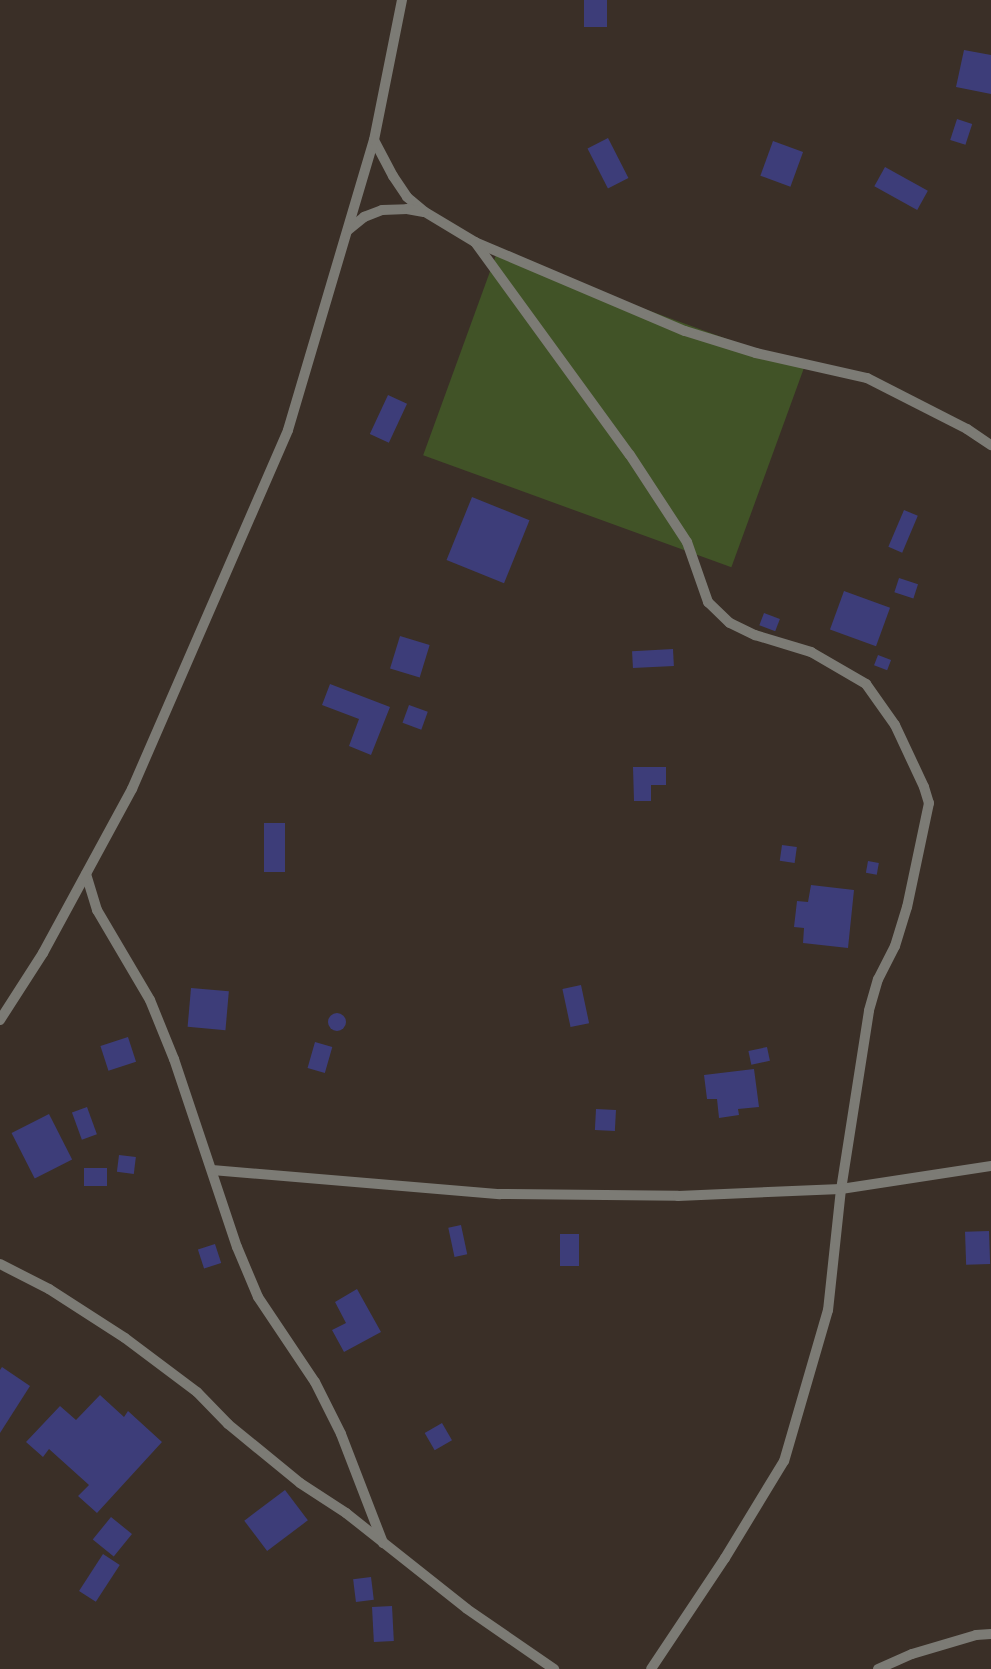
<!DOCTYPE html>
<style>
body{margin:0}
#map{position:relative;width:991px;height:1669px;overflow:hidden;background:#3a2f27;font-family:Manrope,sans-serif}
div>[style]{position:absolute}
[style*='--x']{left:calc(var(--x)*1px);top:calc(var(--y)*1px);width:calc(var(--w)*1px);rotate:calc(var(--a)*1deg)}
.green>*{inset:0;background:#415327;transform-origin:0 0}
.building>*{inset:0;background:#3d3d79;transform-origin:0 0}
.round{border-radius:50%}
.minor>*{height:10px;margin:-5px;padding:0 5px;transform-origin:5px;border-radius:5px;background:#7c7b75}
span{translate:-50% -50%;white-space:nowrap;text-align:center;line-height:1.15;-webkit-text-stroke:4px #3a2f27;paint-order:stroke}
</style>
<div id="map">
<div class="green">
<i style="left:496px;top:255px;width:328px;height:213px;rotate:20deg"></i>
</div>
<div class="building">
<i style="left:584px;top:0;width:23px;height:27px"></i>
<i style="clip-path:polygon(964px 50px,991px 55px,991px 94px,956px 87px)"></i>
<i style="left:957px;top:119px;width:16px;height:22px;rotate:18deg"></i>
<i style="left:608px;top:138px;width:45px;height:23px;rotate:63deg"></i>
<i style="left:773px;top:141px;width:32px;height:37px;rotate:20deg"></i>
<i style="left:885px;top:167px;width:49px;height:22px;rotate:29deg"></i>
<i style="left:388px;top:395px;width:21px;height:43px;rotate:25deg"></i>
<i style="left:472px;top:497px;width:62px;height:68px;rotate:22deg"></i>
<i style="left:904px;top:510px;width:15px;height:40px;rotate:23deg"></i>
<i style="left:899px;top:578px;width:20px;height:15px;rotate:18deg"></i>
<i style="left:844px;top:591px;width:49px;height:41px;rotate:20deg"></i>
<i style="left:764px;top:613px;width:17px;height:13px;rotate:21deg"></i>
<i style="left:400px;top:636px;width:31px;height:34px;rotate:17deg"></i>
<i style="left:673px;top:649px;width:17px;height:41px;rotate:87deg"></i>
<i style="left:878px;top:655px;width:14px;height:11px;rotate:21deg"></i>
<i style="clip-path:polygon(330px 684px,390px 707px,371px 755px,349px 746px,359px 719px,322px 705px)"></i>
<i style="left:409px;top:705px;width:20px;height:19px;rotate:20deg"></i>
<i style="clip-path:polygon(633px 767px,666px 767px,666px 785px,651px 785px,651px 801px,634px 801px)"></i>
<i style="left:264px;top:823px;width:21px;height:49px"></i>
<i style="left:782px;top:845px;width:15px;height:16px;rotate:8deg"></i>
<i style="left:868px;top:861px;width:11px;height:12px;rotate:10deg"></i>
<i style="clip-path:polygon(811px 885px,854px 890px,848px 948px,803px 943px,804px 928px,794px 927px,797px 901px,808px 902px)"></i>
<i style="left:581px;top:985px;width:39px;height:19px;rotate:78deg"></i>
<i style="left:191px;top:988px;width:38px;height:39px;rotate:5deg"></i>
<i class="round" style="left:328px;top:1013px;width:18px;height:18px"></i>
<i style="left:128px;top:1037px;width:26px;height:29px;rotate:72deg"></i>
<i style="left:315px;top:1042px;width:18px;height:27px;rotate:16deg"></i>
<i style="left:767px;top:1047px;width:14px;height:19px;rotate:78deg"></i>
<i style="clip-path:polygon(754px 1069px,759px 1107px,738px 1109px,739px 1115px,719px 1118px,717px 1099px,707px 1099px,704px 1075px)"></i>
<i style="left:87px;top:1107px;width:29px;height:16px;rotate:70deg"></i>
<i style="left:596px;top:1109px;width:20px;height:21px;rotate:3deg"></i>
<i style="left:49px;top:1114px;width:51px;height:42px;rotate:63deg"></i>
<i style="left:119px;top:1155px;width:17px;height:17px;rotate:7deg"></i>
<i style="left:84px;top:1168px;width:23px;height:18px"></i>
<i style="left:461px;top:1225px;width:30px;height:13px;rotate:78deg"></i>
<i style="left:989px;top:1231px;width:33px;height:24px;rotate:88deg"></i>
<i style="left:560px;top:1234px;width:19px;height:32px"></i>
<i style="left:215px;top:1244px;width:20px;height:18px;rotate:72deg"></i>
<i style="clip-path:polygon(357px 1289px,381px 1332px,344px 1352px,332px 1330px,346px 1323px,335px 1302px)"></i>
<i style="clip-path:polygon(2px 1367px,30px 1386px,0 1433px,0 1370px)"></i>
<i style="clip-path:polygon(100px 1395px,124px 1417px,128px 1411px,162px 1442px,97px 1513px,78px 1496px,89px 1485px,49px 1449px,43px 1457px,26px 1442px,60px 1406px,76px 1420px)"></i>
<i style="left:442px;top:1423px;width:20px;height:20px;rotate:60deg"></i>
<i style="left:285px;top:1490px;width:38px;height:51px;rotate:53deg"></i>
<i style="left:111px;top:1517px;width:27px;height:29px;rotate:39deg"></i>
<i style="left:103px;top:1554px;width:20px;height:44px;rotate:33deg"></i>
<i style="left:371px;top:1577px;width:23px;height:18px;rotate:83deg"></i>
<i style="left:392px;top:1606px;width:35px;height:20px;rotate:87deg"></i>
</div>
<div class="minor">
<i style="--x:374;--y:140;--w:41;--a:62.2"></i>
<i style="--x:393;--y:176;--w:25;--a:56"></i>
<i style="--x:407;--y:197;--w:23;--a:40"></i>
<i style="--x:425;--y:212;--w:58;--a:31"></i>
<i style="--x:475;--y:242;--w:228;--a:23"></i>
<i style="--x:685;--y:331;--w:74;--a:17.2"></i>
<i style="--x:756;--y:353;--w:114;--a:12.7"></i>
<i style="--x:867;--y:378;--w:112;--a:27"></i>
<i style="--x:967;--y:429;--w:29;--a:34"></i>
<i style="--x:348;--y:230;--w:21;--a:-39"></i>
<i style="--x:364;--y:217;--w:19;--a:-21"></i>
<i style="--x:382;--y:210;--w:25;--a:-2"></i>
<i style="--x:407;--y:209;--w:17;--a:10"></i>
<i style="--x:475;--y:242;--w:263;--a:54"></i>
<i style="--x:630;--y:455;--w:104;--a:56.8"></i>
<i style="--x:687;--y:542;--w:64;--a:70.7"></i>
<i style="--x:708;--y:602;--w:30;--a:44"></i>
<i style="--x:730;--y:623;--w:28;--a:26"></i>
<i style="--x:755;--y:635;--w:59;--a:16.9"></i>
<i style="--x:811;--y:652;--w:64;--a:30.2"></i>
<i style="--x:866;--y:684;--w:50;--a:54.7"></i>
<i style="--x:895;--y:725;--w:68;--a:64.9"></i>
<i style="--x:924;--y:787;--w:17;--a:73"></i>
<i style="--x:929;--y:803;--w:106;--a:101.9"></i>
<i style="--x:907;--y:907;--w:41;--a:107.1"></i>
<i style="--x:895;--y:946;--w:37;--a:117"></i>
<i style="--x:878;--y:979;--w:33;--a:106"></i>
<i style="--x:869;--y:1011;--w:180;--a:98.9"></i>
<i style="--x:841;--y:1189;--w:122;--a:96.1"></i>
<i style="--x:828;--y:1310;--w:157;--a:106.2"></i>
<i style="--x:784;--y:1461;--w:114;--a:121.3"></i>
<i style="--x:725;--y:1558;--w:133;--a:123.7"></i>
<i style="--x:86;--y:874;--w:38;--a:73"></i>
<i style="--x:97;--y:910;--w:104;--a:59.5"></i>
<i style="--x:150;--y:1000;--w:64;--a:67.9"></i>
<i style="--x:174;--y:1059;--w:198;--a:71.5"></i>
<i style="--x:237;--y:1247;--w:54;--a:67.2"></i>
<i style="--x:258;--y:1297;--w:102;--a:56.2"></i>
<i style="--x:315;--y:1382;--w:58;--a:63.4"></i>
<i style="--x:341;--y:1434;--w:117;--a:68.9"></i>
<i style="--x:0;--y:1020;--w:80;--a:-57.3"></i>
<i style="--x:43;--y:953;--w:187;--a:-61.5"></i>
<i style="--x:132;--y:789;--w:391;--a:-66.5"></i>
<i style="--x:288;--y:430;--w:302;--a:-73.5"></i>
<i style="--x:374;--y:140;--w:143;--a:-78.7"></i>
<i style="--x:212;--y:1170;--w:289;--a:4.8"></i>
<i style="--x:500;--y:1194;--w:178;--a:0.6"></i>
<i style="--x:678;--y:1196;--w:163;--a:-2.5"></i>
<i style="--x:841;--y:1189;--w:152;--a:-8.7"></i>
<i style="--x:0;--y:1264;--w:55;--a:27"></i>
<i style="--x:49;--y:1289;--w:90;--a:32.8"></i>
<i style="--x:125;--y:1338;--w:90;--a:36.9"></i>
<i style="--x:197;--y:1392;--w:45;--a:45.9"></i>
<i style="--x:228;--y:1424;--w:93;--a:39.3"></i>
<i style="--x:300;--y:1483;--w:55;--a:33.1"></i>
<i style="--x:346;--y:1513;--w:154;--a:38.4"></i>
<i style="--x:467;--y:1609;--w:106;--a:34.6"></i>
<i style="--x:878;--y:1669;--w:37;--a:-24"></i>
<i style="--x:912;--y:1654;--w:67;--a:-16.5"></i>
<i style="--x:976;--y:1635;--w:15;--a:-4"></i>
</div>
</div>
